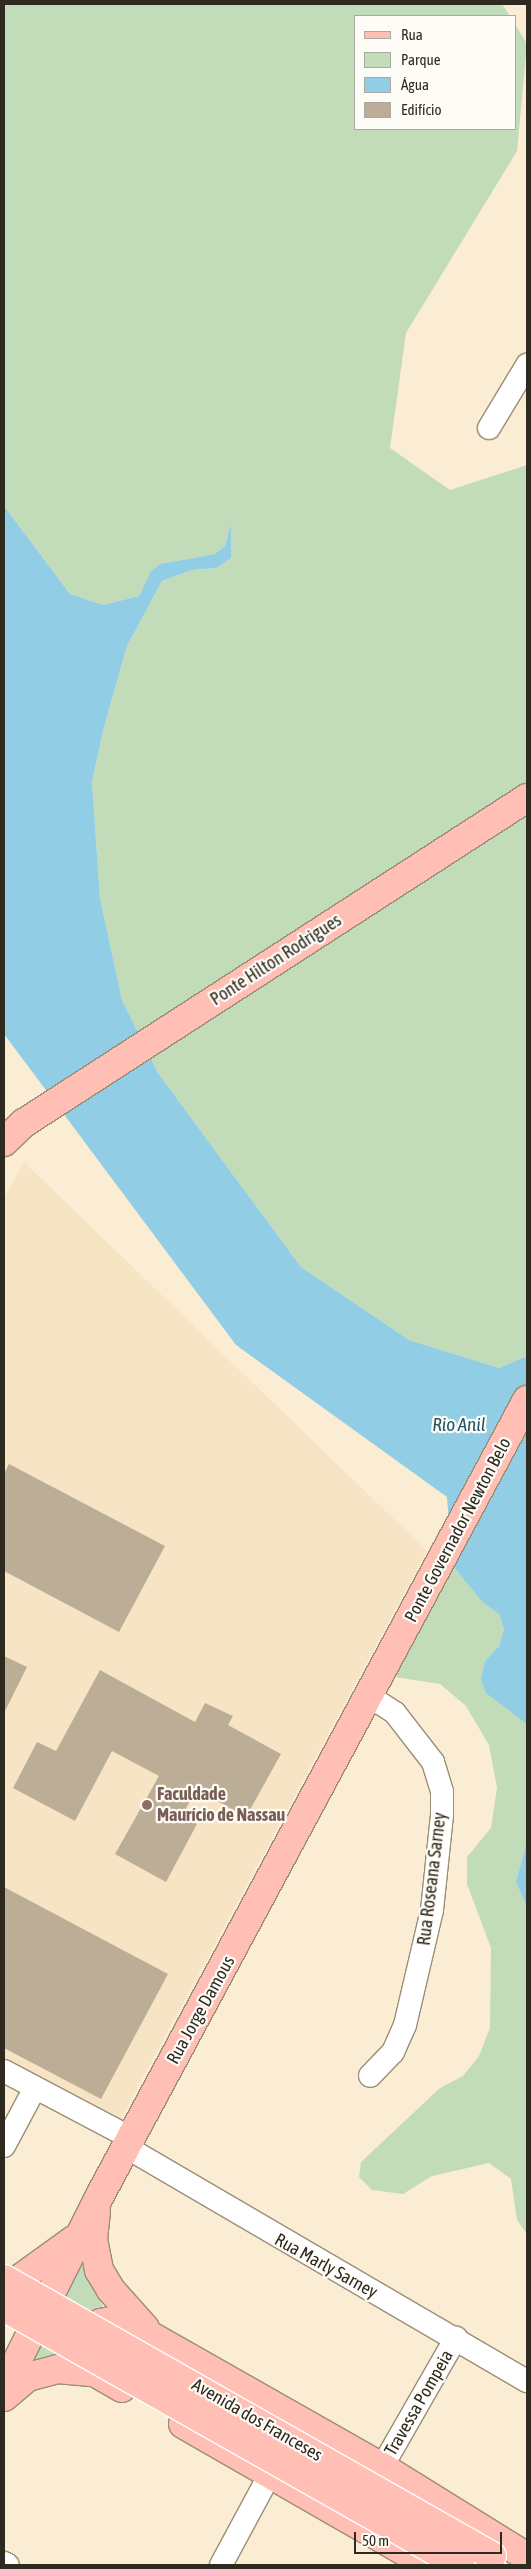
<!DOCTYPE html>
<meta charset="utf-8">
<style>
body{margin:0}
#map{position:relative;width:531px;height:2569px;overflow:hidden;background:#fbedd4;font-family:"Asap Condensed",sans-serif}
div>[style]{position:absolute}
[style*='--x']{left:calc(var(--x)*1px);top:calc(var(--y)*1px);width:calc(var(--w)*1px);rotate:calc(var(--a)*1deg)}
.built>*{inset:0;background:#f6e4c4}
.green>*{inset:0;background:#c2dbb9}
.water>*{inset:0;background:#91cee6}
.building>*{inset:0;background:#bcae96}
.roads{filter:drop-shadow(1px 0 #9b8d76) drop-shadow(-1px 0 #9b8d76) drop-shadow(0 1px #9b8d76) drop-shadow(0 -1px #9b8d76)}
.minor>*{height:22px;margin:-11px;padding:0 11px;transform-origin:11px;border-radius:11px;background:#fff}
.major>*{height:28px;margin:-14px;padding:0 14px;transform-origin:14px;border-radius:14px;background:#ffbfb5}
.bridges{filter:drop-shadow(1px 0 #fff) drop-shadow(-1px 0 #fff) drop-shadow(0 1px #fff) drop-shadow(0 -1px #fff)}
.major-bridge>*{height:28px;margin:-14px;padding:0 14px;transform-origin:14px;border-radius:14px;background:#ffbfb5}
.dots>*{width:14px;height:14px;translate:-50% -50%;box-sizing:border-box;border:2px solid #fefcf7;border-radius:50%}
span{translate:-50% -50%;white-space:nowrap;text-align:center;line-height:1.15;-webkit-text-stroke:4.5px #fefcf7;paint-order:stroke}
.street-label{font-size:18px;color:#2f2a20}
.education-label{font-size:18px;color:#785e54;font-weight:700}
.left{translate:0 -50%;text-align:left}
.water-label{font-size:19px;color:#225466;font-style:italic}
.frame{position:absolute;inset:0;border:5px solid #2f2a20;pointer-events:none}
.legend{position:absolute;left:354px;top:15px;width:162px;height:115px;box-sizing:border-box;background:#fefcf7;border:1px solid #aba8a1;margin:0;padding:6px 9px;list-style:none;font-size:15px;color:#2f2a20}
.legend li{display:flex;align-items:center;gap:10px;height:25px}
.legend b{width:25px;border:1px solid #aba8a1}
.scale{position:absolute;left:354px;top:2532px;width:148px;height:22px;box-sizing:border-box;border:2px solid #2f2a20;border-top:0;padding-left:6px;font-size:15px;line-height:18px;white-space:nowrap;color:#2f2a20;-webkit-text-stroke:4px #fefcf7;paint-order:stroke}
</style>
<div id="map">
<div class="built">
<i style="clip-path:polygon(24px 1162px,427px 1551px,120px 2120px,4px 2058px,4px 1198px)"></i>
</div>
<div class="green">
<i style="clip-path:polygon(4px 4px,502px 4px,510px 16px,355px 16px,355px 129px,515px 129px,515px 24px,527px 44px,517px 151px,406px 333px,390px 448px,450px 490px,527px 465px,527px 1356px,499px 1368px,409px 1340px,301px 1267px,158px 1073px,122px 1000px,100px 898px,92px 782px,104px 727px,127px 646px,162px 581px,192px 570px,216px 568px,230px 558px,231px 525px,225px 546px,215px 554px,160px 564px,151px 571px,139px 596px,103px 605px,70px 594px,4px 506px)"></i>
<i style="clip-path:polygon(452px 1565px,483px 1603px,499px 1614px,504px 1629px,499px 1646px,485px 1661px,527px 1724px,527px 1841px,516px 1882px,527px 1907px,527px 2234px,517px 2220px,511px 2179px,489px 2163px,432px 2176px,403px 2194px,372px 2190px,359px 2177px,361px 2162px,440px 2088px,463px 2076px,479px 2056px,490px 2028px,491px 1948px,467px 1884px,467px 1857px,491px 1828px,497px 1788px,489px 1745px,466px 1706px,440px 1684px,388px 1676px)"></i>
<i style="clip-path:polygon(82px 2260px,103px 2307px,80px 2357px,27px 2371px)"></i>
</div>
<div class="water">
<i style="clip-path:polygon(4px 506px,70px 594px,103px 605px,139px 596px,151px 571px,160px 564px,215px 554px,225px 546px,231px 524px,231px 558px,216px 568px,192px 570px,162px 581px,127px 646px,104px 727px,92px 782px,100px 898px,122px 1000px,158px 1073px,301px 1267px,409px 1340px,499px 1368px,527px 1356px,527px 1724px,486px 1693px,481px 1679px,485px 1661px,499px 1646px,504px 1629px,499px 1614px,483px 1603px,452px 1565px,447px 1497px,236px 1345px,4px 1034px)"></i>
<i style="clip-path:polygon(527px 1841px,527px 1907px,516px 1882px)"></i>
</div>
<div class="building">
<i style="clip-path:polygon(9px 1464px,165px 1546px,119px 1632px,4px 1571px,4px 1474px)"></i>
<i style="clip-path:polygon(4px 1656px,27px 1667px,4px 1713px)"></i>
<i style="clip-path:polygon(100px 1670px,195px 1722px,205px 1703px,233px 1716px,228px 1725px,281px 1754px,246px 1817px,196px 1789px,182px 1816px,197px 1824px,166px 1882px,115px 1854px,159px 1776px,112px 1751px,75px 1821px,13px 1788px,37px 1742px,56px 1751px)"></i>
<i style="clip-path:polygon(4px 1887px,168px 1974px,101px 2099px,4px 2048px)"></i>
</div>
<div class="roads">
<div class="minor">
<i style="--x:489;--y:428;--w:74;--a:-58.9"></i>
<i style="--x:369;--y:1696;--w:31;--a:33"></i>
<i style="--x:395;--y:1713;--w:62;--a:52.2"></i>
<i style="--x:433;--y:1762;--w:31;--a:73"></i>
<i style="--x:442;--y:1792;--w:23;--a:90"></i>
<i style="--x:442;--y:1815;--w:96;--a:96"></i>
<i style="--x:432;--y:1910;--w:118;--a:103.2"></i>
<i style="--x:405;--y:2025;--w:30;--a:114"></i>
<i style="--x:393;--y:2052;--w:33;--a:134"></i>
<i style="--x:4;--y:2071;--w:144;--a:27.8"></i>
<i style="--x:4;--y:2146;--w:66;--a:-61.9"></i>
<i style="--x:126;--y:2147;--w:464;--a:30.3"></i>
<i style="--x:382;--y:2467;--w:149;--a:-60.2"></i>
<i style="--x:4;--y:2563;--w:4;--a:27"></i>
<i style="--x:221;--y:2565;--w:103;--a:-61.7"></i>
</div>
<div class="major">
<i style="--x:4;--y:1142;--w:28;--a:-44"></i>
<i style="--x:24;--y:1123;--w:599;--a:-32.87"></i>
<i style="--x:96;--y:2211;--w:28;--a:96"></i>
<i style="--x:93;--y:2239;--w:32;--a:79"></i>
<i style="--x:99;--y:2270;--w:23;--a:59"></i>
<i style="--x:111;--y:2290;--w:51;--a:48.2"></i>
<i style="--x:4;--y:2290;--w:87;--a:-35.7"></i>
<i style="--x:86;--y:2349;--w:14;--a:-78"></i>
<i style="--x:89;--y:2335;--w:17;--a:-45"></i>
<i style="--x:101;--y:2323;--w:14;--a:-12"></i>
<i style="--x:115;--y:2320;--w:16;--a:15"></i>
<i style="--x:130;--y:2324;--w:290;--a:29.6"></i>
<i style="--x:382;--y:2467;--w:171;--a:31.8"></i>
<i style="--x:4;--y:2387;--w:210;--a:-63.4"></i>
<i style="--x:98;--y:2199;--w:907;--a:-61.77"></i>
<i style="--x:4;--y:2397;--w:31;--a:-40"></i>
<i style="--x:28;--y:2377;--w:30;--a:-15"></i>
<i style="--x:57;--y:2369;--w:37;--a:5"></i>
<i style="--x:94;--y:2372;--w:32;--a:30"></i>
<i style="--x:183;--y:2424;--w:283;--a:29.9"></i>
</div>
</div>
<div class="bridges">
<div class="major-bridge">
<i style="--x:4;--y:2279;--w:561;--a:29.58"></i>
<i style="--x:4;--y:2307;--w:524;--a:29.5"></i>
</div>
</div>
<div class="dots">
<i style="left:147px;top:1805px;background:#8d6e63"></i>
</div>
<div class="street-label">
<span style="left:276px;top:960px;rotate:-33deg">Ponte Hilton Rodrigues</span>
<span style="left:458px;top:1530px;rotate:-62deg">Ponte Governador Newton Belo</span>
<span style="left:432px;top:1879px;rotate:-83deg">Rua Roseana Sarney</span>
<span style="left:201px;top:2010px;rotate:-61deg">Rua Jorge Damous</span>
<span style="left:326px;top:2266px;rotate:29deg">Rua Marly Sarney</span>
<span style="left:419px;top:2403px;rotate:-60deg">Travessa Pompeia</span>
<span style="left:257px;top:2420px;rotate:30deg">Avenida dos Franceses</span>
</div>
<div class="education-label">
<span class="left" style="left:157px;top:1805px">Faculdade<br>Maurício de Nassau</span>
</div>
<div class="water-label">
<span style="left:459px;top:1425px">Rio Anil</span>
</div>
<div class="frame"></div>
<ul class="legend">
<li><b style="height:6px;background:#ffbfb5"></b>Rua</li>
<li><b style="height:14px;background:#c2dbb9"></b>Parque</li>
<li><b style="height:14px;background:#91cee6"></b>Água</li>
<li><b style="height:14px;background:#bcae96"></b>Edifício</li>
</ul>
<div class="scale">50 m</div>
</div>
